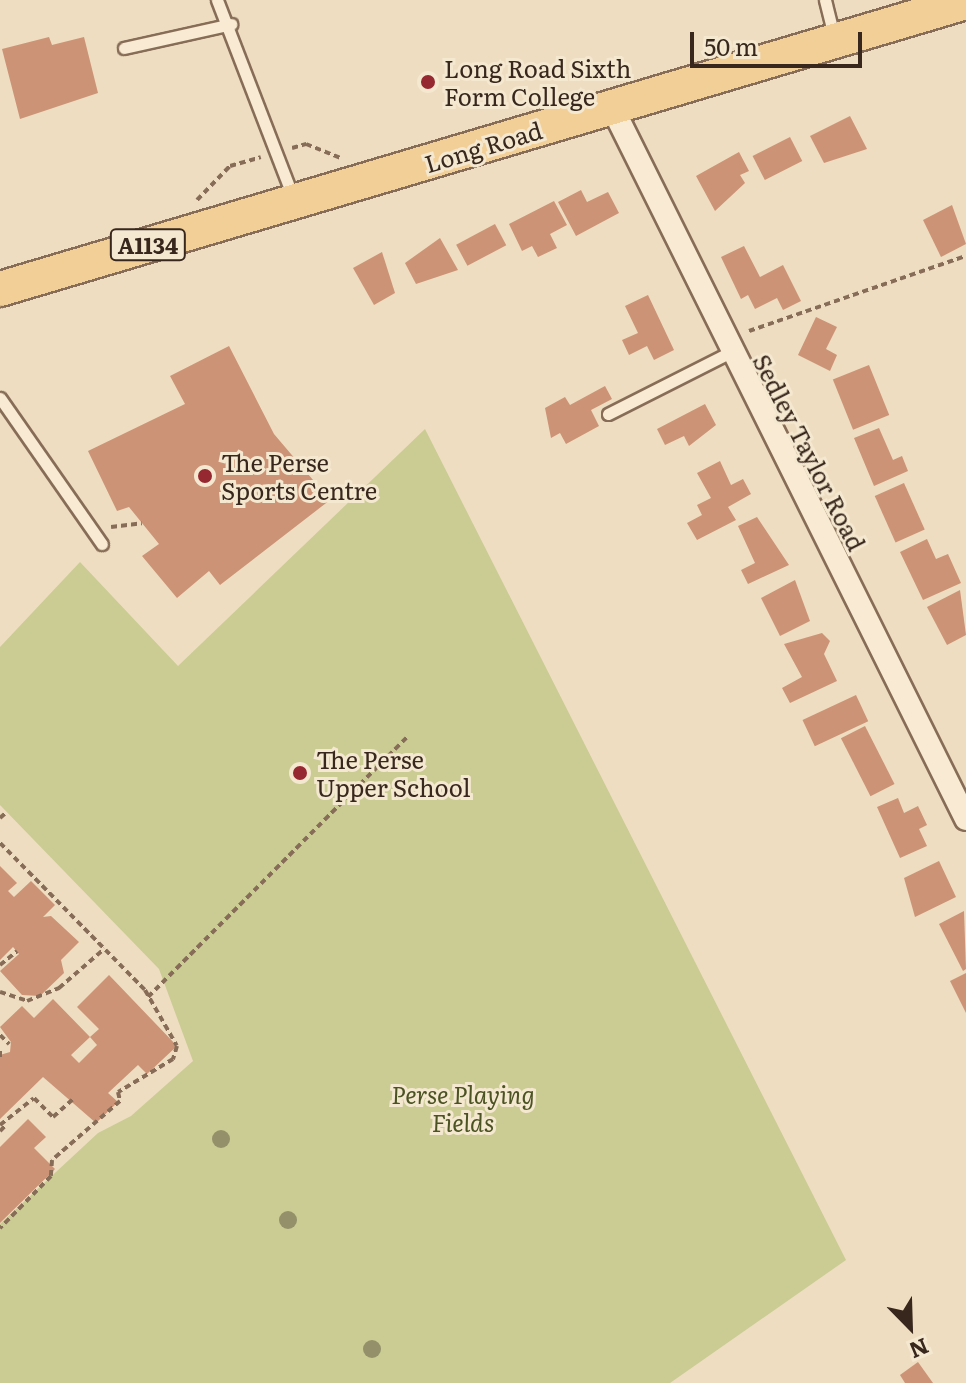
<!DOCTYPE html>
<style>
body{margin:0}
#map{position:relative;width:966px;height:1383px;overflow:hidden;background:#eeddc0;font-family:Literata,serif}
div>[style]{position:absolute}
[style*='--x']{left:calc(var(--x)*1px);top:calc(var(--y)*1px);width:calc(var(--w)*1px);rotate:calc(var(--a)*1deg)}
.green>*{inset:0;background:#cacc94}
.building>*{inset:0;background:#cc9376;transform-origin:0 0}
.path>*{height:4px;margin-top:-2px;transform-origin:0;background:repeating-linear-gradient(90deg,#876d58 0 6px,transparent 0 10px)}
.roads{filter:drop-shadow(2px 0 #876d58) drop-shadow(-2px 0 #876d58) drop-shadow(0 2px #876d58) drop-shadow(0 -2px #876d58)}
.service>*{height:11px;margin:-5.5px;padding:0 5.5px;transform-origin:5.5px;border-radius:5.5px;background:#f9ebd3}
.minor>*{height:22px;margin:-11px;padding:0 11px;transform-origin:11px;border-radius:11px;background:#f9ebd3}
.primary>*{height:34px;margin:-17px;padding:0 17px;transform-origin:17px;border-radius:17px;background:#f2cf97}
.trees>*{width:18px;height:18px;margin:-9px;border-radius:50%;background:#94916a}
.dots>*{width:22px;height:22px;translate:-50% -50%;box-sizing:border-box;border:4px solid #f5e8d0;border-radius:50%}
span{translate:-50% -50%;white-space:nowrap;text-align:center;line-height:1.15;-webkit-text-stroke:6px #f5e8d0;paint-order:stroke}
.shield-label span{padding:2px 6px;background:#f5e8d0;border:2px solid;border-radius:6px;-webkit-text-stroke-width:0}
.shield-label{font-size:22px;color:#37271d;font-weight:700}
.poi-label{font-size:24px;color:#37271d}
.left{translate:0 -50%;text-align:left}
.street-label{font-size:24px;color:#37271d}
.park-label{font-size:24px;color:#4b5323;font-style:italic}
.north{position:absolute;left:870px;top:1287px;width:80px;height:80px;-webkit-text-stroke:6px #f5e8d0;paint-order:stroke;rotate:157deg;font-size:22px;font-weight:700;line-height:32px;text-align:center;color:#37271d}
.north::after{content:'';display:block;margin:auto;width:28px;height:36px;background:#37271d;clip-path:polygon(50% 0,100% 100%,50% 72%,0 100%)}
.scale{position:absolute;left:690px;top:32px;width:172px;height:36px;box-sizing:border-box;border:4px solid #37271d;border-top:0;padding-left:10px;font-size:24px;line-height:28px;white-space:nowrap;color:#37271d;-webkit-text-stroke:6px #f5e8d0;paint-order:stroke}
</style>
<div id="map">
<div class="green">
<i style="clip-path:polygon(425px 429px,846px 1260px,670px 1383px,0 1383px,0 1224px,98px 1133px,131px 1116px,193px 1061px,159px 969px,0 805px,0 647px,80px 562px,178px 666px)"></i>
</div>
<div class="building">
<i style="clip-path:polygon(49px 37px,52px 45px,84px 37px,98px 93px,20px 119px,2px 49px)"></i>
<i style="clip-path:polygon(850px 116px,867px 149px,824px 163px,810px 136px)"></i>
<i style="left:790px;top:137px;width:27px;height:42px;rotate:63deg"></i>
<i style="clip-path:polygon(739px 152px,749px 171px,740px 175px,745px 183px,715px 211px,696px 176px)"></i>
<i style="clip-path:polygon(581px 190px,587px 202px,608px 192px,619px 213px,576px 236px,558px 202px)"></i>
<i style="clip-path:polygon(554px 201px,567px 225px,550px 234px,557px 248px,538px 257px,532px 246px,522px 251px,509px 224px)"></i>
<i style="clip-path:polygon(952px 205px,966px 244px,941px 257px,923px 220px)"></i>
<i style="left:495px;top:224px;width:24px;height:44px;rotate:62deg"></i>
<i style="clip-path:polygon(440px 238px,458px 270px,416px 284px,405px 263px)"></i>
<i style="clip-path:polygon(744px 246px,760px 277px,783px 265px,801px 301px,783px 310px,777px 298px,755px 309px,748px 295px,741px 299px,721px 257px)"></i>
<i style="clip-path:polygon(382px 252px,395px 293px,374px 305px,353px 268px)"></i>
<i style="clip-path:polygon(648px 295px,674px 350px,654px 360px,647px 346px,629px 355px,622px 340px,638px 333px,625px 306px)"></i>
<i style="clip-path:polygon(816px 317px,837px 327px,826px 349px,837px 355px,830px 371px,798px 355px)"></i>
<i style="clip-path:polygon(229px 346px,274px 434px,330px 500px,220px 585px,209px 571px,177px 598px,142px 556px,159px 544px,129px 507px,117px 511px,88px 451px,185px 404px,170px 376px)"></i>
<i style="left:869px;top:365px;width:54px;height:39px;rotate:68deg"></i>
<i style="clip-path:polygon(605px 386px,612px 399px,591px 410px,599px 426px,566px 444px,560px 433px,551px 438px,545px 408px,565px 397px,570px 405px)"></i>
<i style="clip-path:polygon(705px 404px,716px 425px,689px 446px,684px 436px,665px 445px,657px 429px)"></i>
<i style="clip-path:polygon(879px 428px,893px 460px,902px 456px,908px 471px,874px 486px,854px 438px)"></i>
<i style="clip-path:polygon(720px 461px,731px 485px,743px 479px,751px 494px,728px 507px,736px 520px,697px 540px,687px 523px,702px 515px,697px 505px,711px 498px,697px 473px)"></i>
<i style="left:904px;top:483px;width:51px;height:32px;rotate:66deg"></i>
<i style="clip-path:polygon(757px 517px,789px 565px,748px 584px,741px 570px,755px 563px,738px 526px)"></i>
<i style="clip-path:polygon(927px 539px,936px 559px,948px 554px,961px 583px,923px 600px,900px 552px)"></i>
<i style="clip-path:polygon(795px 580px,810px 621px,780px 636px,761px 598px)"></i>
<i style="clip-path:polygon(960px 590px,966px 635px,947px 645px,927px 607px)"></i>
<i style="clip-path:polygon(822px 633px,830px 641px,824px 654px,837px 681px,790px 703px,782px 688px,802px 677px,784px 644px)"></i>
<i style="left:856px;top:695px;width:29px;height:59px;rotate:65deg"></i>
<i style="left:865px;top:726px;width:65px;height:27px;rotate:63deg"></i>
<i style="clip-path:polygon(898px 798px,904px 813px,918px 806px,927px 825px,919px 829px,927px 846px,900px 858px,877px 807px)"></i>
<i style="clip-path:polygon(939px 861px,956px 897px,915px 917px,904px 878px)"></i>
<i style="clip-path:polygon(0 866px,17px 883px,8px 891px,14px 897px,31px 881px,55px 905px,43px 917px,51px 916px,79px 942px,61px 960px,64px 973px,40px 996px,22px 995px,0 971px,19px 954px,13px 947px,0 960px)"></i>
<i style="clip-path:polygon(964px 911px,966px 969px,963px 971px,939px 924px)"></i>
<i style="clip-path:polygon(966px 973px,966px 1013px,950px 981px)"></i>
<i style="clip-path:polygon(109px 975px,177px 1046px,147px 1074px,138px 1065px,108px 1093px,118px 1102px,96px 1123px,43px 1077px,0 1119px,0 1055px,10px 1052px,11px 1042px,0 1027px,22px 1006px,34px 1018px,53px 999px,90px 1037px,71px 1055px,79px 1063px,97px 1045px,90px 1037px,99px 1029px,77px 1007px)"></i>
<i style="clip-path:polygon(28px 1119px,46px 1137px,34px 1148px,55px 1169px,0 1223px,0 1147px)"></i>
<i style="clip-path:polygon(918px 1362px,933px 1383px,905px 1383px,900px 1375px)"></i>
</div>
<div class="path">
<i style="--x:292;--y:148;--w:15;--a:-16"></i>
<i style="--x:306;--y:144;--w:37;--a:22"></i>
<i style="--x:197;--y:200;--w:47;--a:-45.9"></i>
<i style="--x:230;--y:166;--w:32;--a:-16"></i>
<i style="--x:749;--y:331;--w:230;--a:-19.1"></i>
<i style="--x:111;--y:527;--w:31;--a:-7"></i>
<i style="--x:0;--y:818;--w:9;--a:-41"></i>
<i style="--x:0;--y:843;--w:206;--a:45.4"></i>
<i style="--x:145;--y:990;--w:64;--a:60.3"></i>
<i style="--x:177;--y:1046;--w:14;--a:107"></i>
<i style="--x:173;--y:1059;--w:64;--a:149"></i>
<i style="--x:118;--y:1092;--w:9;--a:77"></i>
<i style="--x:120;--y:1101;--w:90;--a:139.1"></i>
<i style="--x:52;--y:1160;--w:16;--a:94"></i>
<i style="--x:51;--y:1176;--w:73;--a:134.4"></i>
<i style="--x:0;--y:965;--w:22;--a:-39"></i>
<i style="--x:0;--y:992;--w:28;--a:18"></i>
<i style="--x:27;--y:1001;--w:35;--a:-22"></i>
<i style="--x:59;--y:988;--w:60;--a:-40.9"></i>
<i style="--x:148;--y:997;--w:368;--a:-45.1"></i>
<i style="--x:0;--y:1035;--w:13;--a:45"></i>
<i style="--x:0;--y:1051;--w:6;--a:90"></i>
<i style="--x:0;--y:1125;--w:43;--a:-38.5"></i>
<i style="--x:34;--y:1098;--w:27;--a:45"></i>
<i style="--x:53;--y:1117;--w:27;--a:-42"></i>
<i style="--x:0;--y:1131;--w:10;--a:-45"></i>
</div>
<div class="roads">
<div class="service">
<i style="--x:217;--y:0;--w:211;--a:68.9"></i>
<i style="--x:825;--y:0;--w:37;--a:76"></i>
<i style="--x:124;--y:48;--w:110;--a:-12.6"></i>
<i style="--x:0;--y:398;--w:178;--a:55.1"></i>
<i style="--x:608;--y:414;--w:138;--a:-26.8"></i>
</div>
<div class="minor">
<i style="--x:612;--y:107;--w:795;--a:63.56"></i>
</div>
<div class="primary">
<i style="--x:0;--y:289;--w:1008;--a:-16.55"></i>
</div>
</div>
<div class="trees">
<i style="left:221px;top:1139px"></i>
<i style="left:288px;top:1220px"></i>
<i style="left:372px;top:1349px"></i>
</div>
<div class="dots">
<i style="left:428px;top:82px;background:#962831"></i>
<i style="left:205px;top:476px;background:#962831"></i>
<i style="left:300px;top:773px;background:#962831"></i>
</div>
<div class="shield-label">
<span style="left:148px;top:245px">A1134</span>
</div>
<div class="poi-label">
<span class="left" style="left:444px;top:82px">Long Road Sixth<br>Form College</span>
<span class="left" style="left:221px;top:476px">The Perse<br>Sports Centre</span>
<span class="left" style="left:316px;top:773px">The Perse<br>Upper School</span>
</div>
<div class="street-label">
<span style="left:483px;top:146px;rotate:-17deg">Long Road</span>
<span style="left:810px;top:452px;rotate:63deg">Sedley Taylor Road</span>
</div>
<div class="park-label">
<span style="left:463px;top:1108px">Perse Playing<br>Fields</span>
</div>
<div class="north">N</div>
<div class="scale">50 m</div>
</div>
